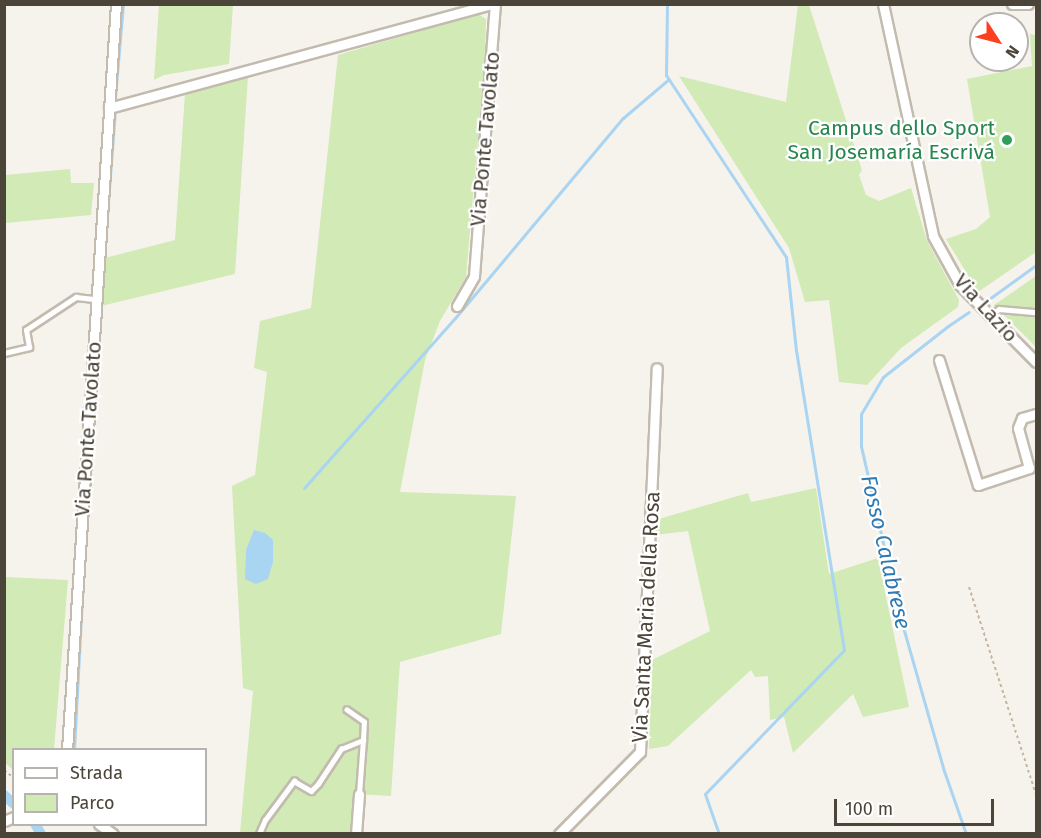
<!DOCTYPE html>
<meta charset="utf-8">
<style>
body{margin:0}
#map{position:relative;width:1041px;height:838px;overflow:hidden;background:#f6f3ec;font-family:"Fira Sans",sans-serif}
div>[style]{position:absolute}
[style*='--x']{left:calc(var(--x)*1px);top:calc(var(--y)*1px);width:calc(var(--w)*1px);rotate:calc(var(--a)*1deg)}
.green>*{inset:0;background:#d2eab5}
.water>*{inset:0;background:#a9d4f2}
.stream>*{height:3px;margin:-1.5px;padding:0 1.5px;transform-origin:1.5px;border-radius:1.5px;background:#a9d4f2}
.canal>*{height:10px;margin:-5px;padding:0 5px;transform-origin:5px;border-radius:5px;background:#a9d4f2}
.path>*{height:2px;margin-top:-1px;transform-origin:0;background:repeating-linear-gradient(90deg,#c4b79f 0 3px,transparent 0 6px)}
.roads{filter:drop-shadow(2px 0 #c2bbae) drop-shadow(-2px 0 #c2bbae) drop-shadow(0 2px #c2bbae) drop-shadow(0 -2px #c2bbae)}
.lane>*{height:4.5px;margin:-2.25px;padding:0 2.25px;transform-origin:2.25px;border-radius:2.25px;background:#fff}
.street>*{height:9px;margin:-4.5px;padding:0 4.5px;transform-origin:4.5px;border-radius:4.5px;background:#fff}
.dots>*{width:16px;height:16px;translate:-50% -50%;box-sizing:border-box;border:3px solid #fff;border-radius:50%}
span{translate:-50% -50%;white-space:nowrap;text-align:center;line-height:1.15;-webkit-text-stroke:4.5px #fff;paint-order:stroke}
.leisure-label{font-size:21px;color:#27864d}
.right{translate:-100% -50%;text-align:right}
.street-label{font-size:21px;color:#4b4439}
.water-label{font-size:22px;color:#2e7ab2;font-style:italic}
.frame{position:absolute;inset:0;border:6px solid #4b4439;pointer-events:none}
.legend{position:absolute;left:12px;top:748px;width:195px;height:78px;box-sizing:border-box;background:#fff;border:2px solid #b7b4b0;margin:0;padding:8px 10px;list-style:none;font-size:18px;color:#4b4439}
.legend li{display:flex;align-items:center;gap:12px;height:30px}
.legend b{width:30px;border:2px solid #b7b4b0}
.north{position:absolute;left:969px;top:12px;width:60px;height:60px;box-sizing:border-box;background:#fff;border:2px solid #b7b4b0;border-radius:50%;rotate:126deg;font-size:16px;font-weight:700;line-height:24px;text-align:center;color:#4b4439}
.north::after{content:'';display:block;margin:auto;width:21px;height:27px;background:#fc3f1d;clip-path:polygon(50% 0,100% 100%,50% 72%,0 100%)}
.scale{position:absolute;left:834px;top:799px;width:160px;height:27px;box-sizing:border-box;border:3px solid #4b4439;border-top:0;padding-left:8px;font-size:18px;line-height:21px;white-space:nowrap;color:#4b4439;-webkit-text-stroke:4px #fff;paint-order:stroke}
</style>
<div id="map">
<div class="green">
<i style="clip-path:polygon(159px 5px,233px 5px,229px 64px,164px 75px,154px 80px)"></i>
<i style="clip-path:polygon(798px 5px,809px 5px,862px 170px,859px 175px,866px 195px,879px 201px,911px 188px,927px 241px,959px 300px,958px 307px,901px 348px,867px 385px,839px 382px,829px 300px,805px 302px,789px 248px,679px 76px,786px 102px)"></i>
<i style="clip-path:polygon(478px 14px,486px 19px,485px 58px,466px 277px,440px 321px,425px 360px,400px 492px,516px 496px,501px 634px,400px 662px,391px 796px,355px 794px,352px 833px,240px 833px,253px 691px,243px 688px,232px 486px,255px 475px,267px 372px,254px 368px,260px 321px,311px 308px,338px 55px)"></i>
<i style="clip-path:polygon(1030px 34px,1036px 35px,1036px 252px,978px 292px,946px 239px,976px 229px,990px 217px,967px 79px,1032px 66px)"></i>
<i style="clip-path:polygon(248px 76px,235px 274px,101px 306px,105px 258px,175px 240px,185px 93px)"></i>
<i style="clip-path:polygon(70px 169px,71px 183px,94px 183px,91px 215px,5px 223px,5px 175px)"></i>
<i style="clip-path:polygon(1036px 276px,1036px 347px,994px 305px)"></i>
<i style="clip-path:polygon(816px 488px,829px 574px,878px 558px,909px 707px,863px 717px,853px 694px,793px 753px,784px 717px,770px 720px,768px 676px,755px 677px,751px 670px,668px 746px,649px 749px,652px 660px,710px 631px,688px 531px,655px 535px,655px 520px,748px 493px,751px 502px)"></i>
<i style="clip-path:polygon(5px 577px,68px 580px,54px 749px,14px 750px,13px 770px,4px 762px)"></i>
</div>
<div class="water">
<i style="clip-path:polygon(254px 530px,265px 533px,273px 540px,273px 562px,268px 579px,256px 584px,245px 579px,246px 550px)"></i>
</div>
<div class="stream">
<i style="--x:667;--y:4;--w:71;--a:90.8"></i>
<i style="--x:666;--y:75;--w:218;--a:56.6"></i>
<i style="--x:786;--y:257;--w:94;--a:83.9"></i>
<i style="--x:796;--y:350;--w:304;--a:80.9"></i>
<i style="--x:844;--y:650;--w:200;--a:134"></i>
<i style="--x:705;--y:794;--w:42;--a:70.7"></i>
<i style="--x:115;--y:97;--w:93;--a:-85.1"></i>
<i style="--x:103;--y:269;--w:158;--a:-85.7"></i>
<i style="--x:989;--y:299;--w:58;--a:-35.9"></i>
<i style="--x:94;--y:406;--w:50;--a:-86.6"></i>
<i style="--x:304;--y:488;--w:227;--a:-48.4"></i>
<i style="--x:455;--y:318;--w:261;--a:-50"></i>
<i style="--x:623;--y:118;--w:60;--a:-40.3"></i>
<i style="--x:74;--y:750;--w:211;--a:-87"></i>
<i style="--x:966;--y:834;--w:67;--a:-109.2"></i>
<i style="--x:944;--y:771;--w:168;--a:-105.9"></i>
<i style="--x:898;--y:609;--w:167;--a:-102.8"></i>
<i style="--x:861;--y:446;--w:32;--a:-90"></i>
<i style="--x:861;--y:414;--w:43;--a:-59.3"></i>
<i style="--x:883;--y:377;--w:83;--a:-38.1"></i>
<i style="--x:948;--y:326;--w:25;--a:-34"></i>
</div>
<div class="canal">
<i style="--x:4;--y:795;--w:13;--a:42"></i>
<i style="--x:35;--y:824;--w:12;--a:59"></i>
</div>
<div class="path">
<i style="--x:969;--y:587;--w:218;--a:72.1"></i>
<i style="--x:4;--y:770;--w:13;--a:39"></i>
</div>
<div class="roads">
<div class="lane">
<i style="--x:990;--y:316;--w:11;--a:-38"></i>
<i style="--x:999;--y:309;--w:37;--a:5"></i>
<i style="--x:4;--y:353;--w:26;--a:-13"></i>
<i style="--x:29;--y:347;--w:17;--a:-100"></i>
<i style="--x:26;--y:330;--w:60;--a:-33.4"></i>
<i style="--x:76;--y:297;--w:20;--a:6"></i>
<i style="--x:359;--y:794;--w:54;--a:-85.8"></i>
<i style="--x:259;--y:834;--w:15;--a:-67"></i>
<i style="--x:265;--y:820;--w:49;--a:-53.4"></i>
<i style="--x:294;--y:781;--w:20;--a:30"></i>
<i style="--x:311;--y:791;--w:10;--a:-45"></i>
<i style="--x:318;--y:784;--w:42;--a:-56.7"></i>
<i style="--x:341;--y:749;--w:24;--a:-22"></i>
<i style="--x:363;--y:740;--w:18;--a:-87"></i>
<i style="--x:364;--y:722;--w:21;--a:-145"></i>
</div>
<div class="street">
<i style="--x:883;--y:4;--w:237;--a:77.8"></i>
<i style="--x:933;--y:236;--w:56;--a:61.1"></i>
<i style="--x:960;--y:285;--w:108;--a:45.4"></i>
<i style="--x:1012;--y:4;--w:16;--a:0"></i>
<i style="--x:109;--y:108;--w:397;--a:-15.2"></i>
<i style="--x:457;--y:306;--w:34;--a:-60"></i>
<i style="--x:474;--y:276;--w:273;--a:-85.6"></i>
<i style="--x:939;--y:360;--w:131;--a:72.7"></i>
<i style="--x:978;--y:485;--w:54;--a:-18.4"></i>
<i style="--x:1029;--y:468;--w:41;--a:-105.4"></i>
<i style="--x:1018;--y:428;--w:11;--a:-68"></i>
<i style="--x:1022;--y:418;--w:15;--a:-16"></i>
<i style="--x:67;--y:750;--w:748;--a:-86.24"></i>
<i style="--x:4;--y:821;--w:11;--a:-22"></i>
<i style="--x:99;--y:824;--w:17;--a:36"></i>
<i style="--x:356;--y:834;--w:40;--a:-85.7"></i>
<i style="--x:559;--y:834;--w:115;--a:-45.4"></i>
<i style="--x:640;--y:752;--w:384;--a:-87.5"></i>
</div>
</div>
<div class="dots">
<i style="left:1007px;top:140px;background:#2e9e5b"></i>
</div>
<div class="leisure-label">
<span class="right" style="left:995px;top:140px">Campus dello Sport<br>San Josemaría Escrivá</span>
</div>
<div class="street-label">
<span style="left:485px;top:139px;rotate:-85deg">Via Ponte Tavolato</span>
<span style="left:986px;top:308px;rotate:48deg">Via Lazio</span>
<span style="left:88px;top:429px;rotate:-86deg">Via Ponte Tavolato</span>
<span style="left:646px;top:617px;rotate:-87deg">Via Santa Maria della Rosa</span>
</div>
<div class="water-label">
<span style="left:886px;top:552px;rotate:77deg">Fosso Calabrese</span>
</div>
<div class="frame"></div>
<ul class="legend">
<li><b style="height:8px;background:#fff"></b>Strada</li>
<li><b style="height:16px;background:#d2eab5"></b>Parco</li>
</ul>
<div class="north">N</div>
<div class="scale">100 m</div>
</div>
